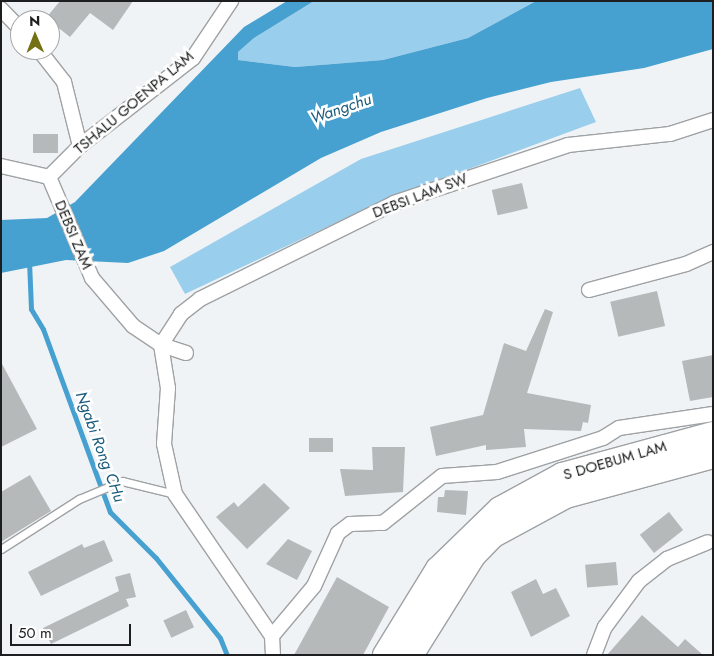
<!DOCTYPE html>
<style>
body{margin:0}
#map{position:relative;width:714px;height:656px;overflow:hidden;background:#f0f3f5;font-family:Jost,sans-serif}
div>[style]{position:absolute}
[style*='--x']{left:calc(var(--x)*1px);top:calc(var(--y)*1px);width:calc(var(--w)*1px);rotate:calc(var(--a)*1deg)}
.green>*{inset:0;background:#99ceed}
.water>*{inset:0;background:#47a1d0}
.stream>*{height:5px;margin:-2.5px;padding:0 2.5px;transform-origin:2.5px;border-radius:2.5px;background:#47a1d0}
.building>*{inset:0;background:#b6b9ba;transform-origin:0 0}
.roads{filter:drop-shadow(1px 0 #9fa2a4) drop-shadow(-1px 0 #9fa2a4) drop-shadow(0 1px #9fa2a4) drop-shadow(0 -1px #9fa2a4)}
.service>*{height:7px;margin:-3.5px;padding:0 3.5px;transform-origin:3.5px;border-radius:3.5px;background:#fff}
.minor>*{height:14px;margin:-7px;padding:0 7px;transform-origin:7px;border-radius:7px;background:#fff}
.trunk>*{height:24px;margin:-12px;padding:0 12px;transform-origin:12px;border-radius:12px;background:#fff}
span{translate:-50% -50%;white-space:nowrap;text-align:center;line-height:1.15;-webkit-text-stroke:5px #fff;paint-order:stroke}
.street-label{font-size:15px;color:#1d1e1f}
.water-label{font-size:16px;color:#195c7d;font-style:italic}
.frame{position:absolute;inset:0;border:2px solid #1d1e1f;pointer-events:none}
.north{position:absolute;left:10px;top:10px;width:50px;height:50px;box-sizing:border-box;background:#fff;border:1px solid #a5a5a5;border-radius:50%;rotate:359deg;font-size:14px;font-weight:700;line-height:20px;text-align:center;color:#1d1e1f}
.north::after{content:'';display:block;margin:auto;width:18px;height:22px;background:#747114;clip-path:polygon(50% 0,100% 100%,50% 72%,0 100%)}
.scale{position:absolute;left:10px;top:624px;width:121px;height:22px;box-sizing:border-box;border:2px solid #1d1e1f;border-top:0;padding-left:6px;font-size:15px;line-height:18px;white-space:nowrap;color:#1d1e1f;-webkit-text-stroke:4px #fff;paint-order:stroke}
</style>
<div id="map">
<div class="green">
<i style="clip-path:polygon(314px 1px,536px 1px,468px 38px,383px 60px,295px 67px,238px 60px,238px 52px,254px 38px)"></i>
<i style="clip-path:polygon(580px 88px,596px 122px,380px 202px,185px 294px,170px 267px,361px 159px)"></i>
</div>
<div class="water">
<i style="clip-path:polygon(287px 1px,314px 1px,254px 38px,238px 52px,238px 60px,295px 67px,383px 60px,468px 38px,536px 1px,713px 1px,713px 49px,644px 68px,551px 82px,487px 98px,381px 132px,321px 158px,164px 251px,128px 263px,66px 260px,1px 273px,1px 220px,47px 218px,75px 202px,244px 27px)"></i>
</div>
<div class="stream">
<i style="--x:29;--y:261;--w:48;--a:87.6"></i>
<i style="--x:31;--y:309;--w:23;--a:59"></i>
<i style="--x:43;--y:329;--w:195;--a:69.9"></i>
<i style="--x:110;--y:512;--w:65;--a:45"></i>
<i style="--x:156;--y:558;--w:102;--a:51.3"></i>
<i style="--x:220;--y:638;--w:18;--a:68"></i>
</div>
<div class="building">
<i style="clip-path:polygon(60px 1px,133px 1px,113px 30px,90px 13px,70px 37px,46px 18px)"></i>
<i style="left:33px;top:134px;width:25px;height:19px"></i>
<i style="left:522px;top:183px;width:26px;height:31px;rotate:77deg"></i>
<i style="left:657px;top:291px;width:36px;height:48px;rotate:77deg"></i>
<i style="clip-path:polygon(545px 309px,553px 312px,527px 393px,591px 405px,588px 423px,583px 422px,581px 431px,524px 429px,526px 447px,486px 450px,486px 445px,436px 456px,430px 427px,483px 415px,504px 343px,526px 351px)"></i>
<i style="clip-path:polygon(713px 355px,713px 397px,690px 401px,682px 361px)"></i>
<i style="clip-path:polygon(1px 362px,37px 429px,1px 447px)"></i>
<i style="left:309px;top:438px;width:24px;height:14px"></i>
<i style="clip-path:polygon(372px 447px,405px 447px,403px 492px,345px 496px,340px 469px,373px 470px)"></i>
<i style="clip-path:polygon(30px 475px,51px 511px,1px 542px,1px 492px)"></i>
<i style="clip-path:polygon(264px 483px,290px 508px,247px 549px,216px 517px,234px 502px,238px 507px)"></i>
<i style="clip-path:polygon(445px 490px,468px 491px,466px 515px,437px 512px,438px 497px,444px 497px)"></i>
<i style="left:669px;top:512px;width:23px;height:37px;rotate:52deg"></i>
<i style="clip-path:polygon(288px 539px,312px 551px,297px 580px,266px 564px)"></i>
<i style="clip-path:polygon(104px 540px,113px 561px,41px 596px,28px 572px,82px 544px,84px 548px)"></i>
<i style="left:616px;top:562px;width:23px;height:31px;rotate:85deg"></i>
<i style="clip-path:polygon(130px 573px,136px 597px,126px 599px,129px 606px,51px 644px,43px 628px,119px 591px,115px 577px)"></i>
<i style="clip-path:polygon(337px 577px,389px 607px,363px 655px,294px 655px)"></i>
<i style="clip-path:polygon(536px 579px,543px 594px,556px 588px,570px 616px,531px 637px,511px 592px)"></i>
<i style="left:186px;top:610px;width:19px;height:25px;rotate:65deg"></i>
<i style="clip-path:polygon(642px 615px,678px 647px,685px 639px,703px 655px,607px 655px)"></i>
</div>
<div class="roads">
<div class="service">
<i style="--x:1;--y:549;--w:93;--a:-32.7"></i>
<i style="--x:79;--y:499;--w:47;--a:-22.7"></i>
<i style="--x:122;--y:481;--w:55;--a:13.8"></i>
</div>
<div class="minor">
<i style="--x:1;--y:9;--w:28;--a:46"></i>
<i style="--x:39;--y:50;--w:41;--a:52"></i>
<i style="--x:64;--y:82;--w:66;--a:76"></i>
<i style="--x:1;--y:166;--w:49;--a:12.9"></i>
<i style="--x:49;--y:177;--w:110;--a:66.9"></i>
<i style="--x:92;--y:278;--w:63;--a:49.5"></i>
<i style="--x:133;--y:326;--w:34;--a:34"></i>
<i style="--x:161;--y:345;--w:37;--a:-57"></i>
<i style="--x:181;--y:314;--w:24;--a:-38"></i>
<i style="--x:200;--y:299;--w:216;--a:-26.3"></i>
<i style="--x:394;--y:203;--w:183;--a:-18.4"></i>
<i style="--x:568;--y:145;--w:103;--a:-6.2"></i>
<i style="--x:670;--y:134;--w:45;--a:-18"></i>
<i style="--x:49;--y:177;--w:44;--a:-45"></i>
<i style="--x:80;--y:146;--w:143;--a:-37.9"></i>
<i style="--x:193;--y:58;--w:69;--a:-56.3"></i>
<i style="--x:589;--y:290;--w:100;--a:-15"></i>
<i style="--x:686;--y:264;--w:30;--a:-24"></i>
<i style="--x:186;--y:353;--w:26;--a:-162"></i>
<i style="--x:161;--y:345;--w:44;--a:80.8"></i>
<i style="--x:168;--y:388;--w:56;--a:94.1"></i>
<i style="--x:164;--y:444;--w:51;--a:77.6"></i>
<i style="--x:175;--y:494;--w:172;--a:55.7"></i>
<i style="--x:273;--y:655;--w:19;--a:-93"></i>
<i style="--x:272;--y:636;--w:65;--a:-50"></i>
<i style="--x:314;--y:586;--w:58;--a:-65.6"></i>
<i style="--x:338;--y:533;--w:15;--a:-37"></i>
<i style="--x:350;--y:524;--w:33;--a:-2"></i>
<i style="--x:383;--y:523;--w:75;--a:-38.5"></i>
<i style="--x:442;--y:476;--w:55;--a:-4.2"></i>
<i style="--x:497;--y:472;--w:111;--a:-17.8"></i>
<i style="--x:603;--y:438;--w:19;--a:-32"></i>
<i style="--x:619;--y:428;--w:95;--a:-8.5"></i>
<i style="--x:594;--y:655;--w:30;--a:-69"></i>
<i style="--x:605;--y:627;--w:57;--a:-53.5"></i>
<i style="--x:639;--y:581;--w:36;--a:-38"></i>
<i style="--x:667;--y:559;--w:44;--a:-22.5"></i>
</div>
<div class="trunk">
<i style="--x:385;--y:655;--w:101;--a:-58.4"></i>
<i style="--x:438;--y:569;--w:86;--a:-44.1"></i>
<i style="--x:500;--y:509;--w:71;--a:-28.7"></i>
<i style="--x:562;--y:475;--w:156;--a:-15.2"></i>
<i style="--x:411;--y:655;--w:117;--a:-57.9"></i>
<i style="--x:473;--y:556;--w:28;--a:-46"></i>
<i style="--x:492;--y:536;--w:84;--a:-28.4"></i>
<i style="--x:566;--y:496;--w:152;--a:-15.2"></i>
</div>
</div>
<div class="street-label">
<span style="left:134px;top:103px;rotate:-40deg">TSHALU GOENPA LAM</span>
<span style="left:420px;top:196px;rotate:-21deg">DEBSI LAM SW</span>
<span style="left:73px;top:235px;rotate:67deg">DEBSI ZAM</span>
<span style="left:615px;top:461px;rotate:-16deg">S DOEBUM LAM</span>
</div>
<div class="water-label">
<span style="left:341px;top:109px;rotate:-19deg">Wangchu</span>
<span style="left:100px;top:447px;rotate:70deg">Ngabi Rong CHu</span>
</div>
<div class="frame"></div>
<div class="north">N</div>
<div class="scale">50 m</div>
</div>
